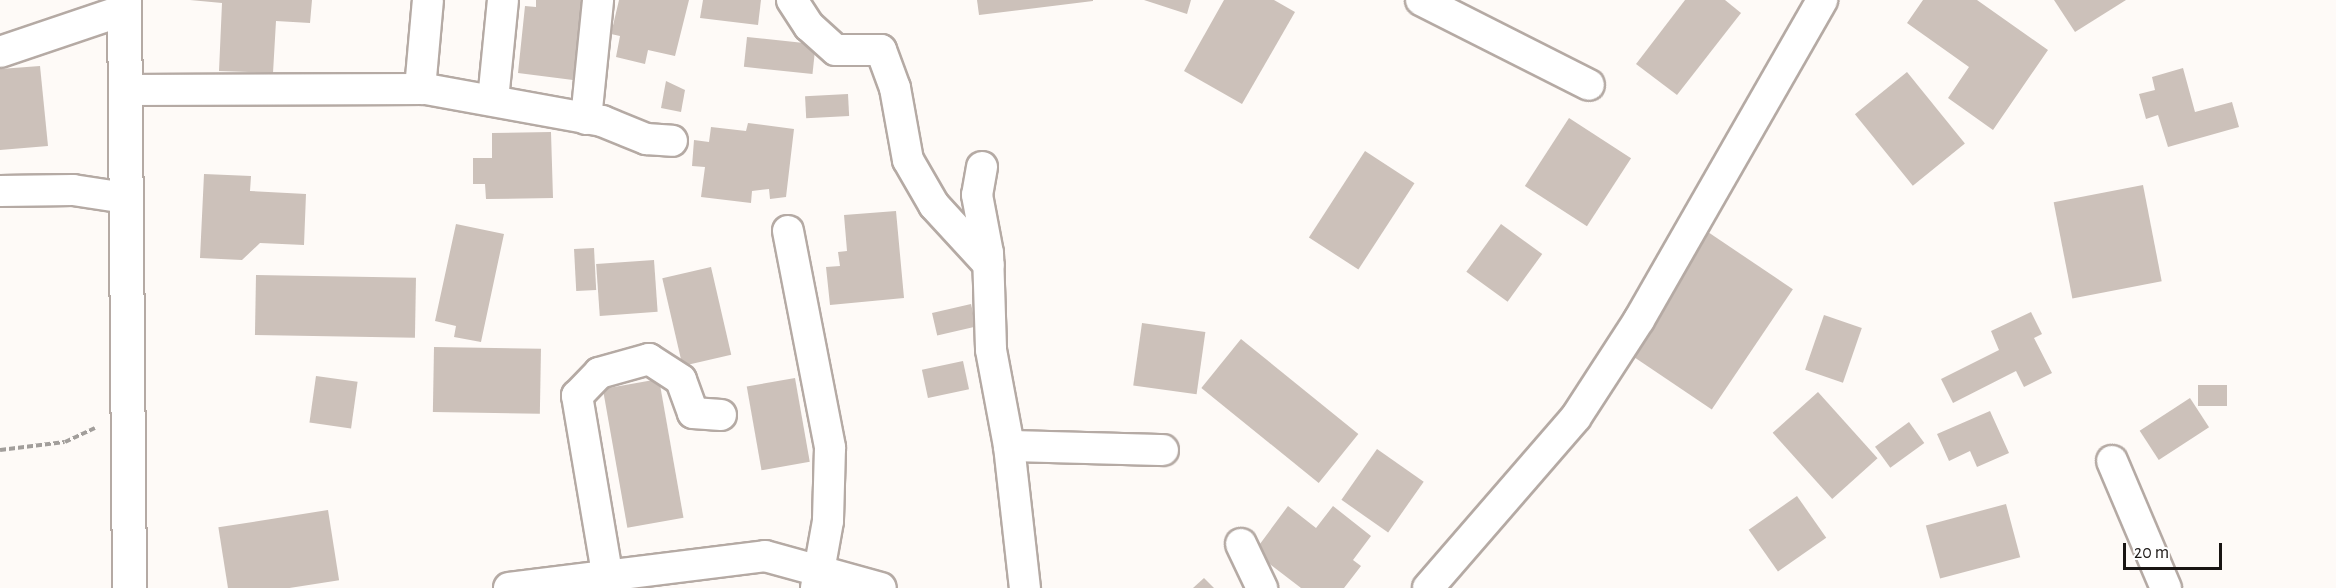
<!DOCTYPE html>
<style>
body{margin:0}
#map{position:relative;width:2336px;height:588px;overflow:hidden;background:#fefaf7;font-family:"Alegreya Sans",sans-serif}
div>[style]{position:absolute}
[style*='--x']{left:calc(var(--x)*1px);top:calc(var(--y)*1px);width:calc(var(--w)*1px);rotate:calc(var(--a)*1deg)}
.building>*{inset:0;background:#ccc1ba;transform-origin:0 0}
.path>*{height:4px;margin-top:-2px;transform-origin:0;background:repeating-linear-gradient(90deg,#a29e9b 0 6px,transparent 0 9px)}
.roads{filter:drop-shadow(2px 0 #b5aaa4) drop-shadow(-2px 0 #b5aaa4) drop-shadow(0 2px #b5aaa4) drop-shadow(0 -2px #b5aaa4)}
.minor>*{height:30px;margin:-15px;padding:0 15px;transform-origin:15px;border-radius:15px;background:#fff}
.secondary>*{height:33px;margin:-16.5px;padding:0 16.5px;transform-origin:16.5px;border-radius:16.5px;background:#fff}
span{translate:-50% -50%;white-space:nowrap;text-align:center;line-height:1.15;-webkit-text-stroke:4.5px #fff;paint-order:stroke}
.scale{position:absolute;left:2123px;top:543px;width:99px;height:27px;box-sizing:border-box;border:3px solid #191513;border-top:0;padding-left:8px;font-size:18px;line-height:21px;white-space:nowrap;color:#191513;-webkit-text-stroke:4px #fff;paint-order:stroke}
</style>
<div id="map">
<div class="building">
<i style="clip-path:polygon(190px 0,312px 0,310px 23px,276px 21px,273px 73px,219px 71px,222px 3px)"></i>
<i style="clip-path:polygon(536px 0,582px 0,573px 80px,518px 73px,525px 6px,536px 7px)"></i>
<i style="clip-path:polygon(619px 0,689px 0,675px 56px,648px 50px,645px 64px,616px 57px,620px 36px,611px 34px)"></i>
<i style="clip-path:polygon(703px 0,761px 0,758px 25px,700px 18px)"></i>
<i style="clip-path:polygon(977px 0,1093px 0,1093px 1px,979px 15px)"></i>
<i style="clip-path:polygon(1144px 0,1191px 0,1187px 14px)"></i>
<i style="clip-path:polygon(1224px 0,1274px 0,1295px 12px,1242px 104px,1184px 71px)"></i>
<i style="clip-path:polygon(1685px 0,1725px 0,1741px 13px,1677px 95px,1636px 64px)"></i>
<i style="clip-path:polygon(1923px 0,1977px 0,2048px 50px,1993px 130px,1948px 98px,1969px 67px,1907px 23px)"></i>
<i style="clip-path:polygon(2054px 0,2126px 0,2075px 32px)"></i>
<i style="left:747px;top:37px;width:69px;height:30px;rotate:6deg"></i>
<i style="clip-path:polygon(40px 66px,48px 146px,0 150px,0 69px)"></i>
<i style="clip-path:polygon(2183px 68px,2195px 112px,2232px 102px,2239px 127px,2168px 147px,2158px 115px,2146px 119px,2139px 94px,2155px 90px,2152px 77px)"></i>
<i style="left:1907px;top:72px;width:92px;height:67px;rotate:51deg"></i>
<i style="clip-path:polygon(666px 81px,685px 90px,681px 112px,661px 108px)"></i>
<i style="left:848px;top:94px;width:22px;height:43px;rotate:87deg"></i>
<i style="left:1569px;top:118px;width:74px;height:81px;rotate:33deg"></i>
<i style="clip-path:polygon(748px 123px,794px 129px,786px 197px,770px 199px,769px 189px,752px 191px,751px 203px,701px 197px,705px 167px,692px 166px,694px 140px,709px 142px,711px 127px,746px 131px)"></i>
<i style="clip-path:polygon(551px 132px,553px 198px,486px 199px,485px 184px,473px 184px,473px 158px,492px 158px,492px 133px)"></i>
<i style="left:1365px;top:151px;width:59px;height:103px;rotate:33deg"></i>
<i style="clip-path:polygon(204px 174px,251px 176px,250px 191px,306px 194px,304px 245px,260px 243px,242px 260px,200px 258px)"></i>
<i style="left:2143px;top:185px;width:98px;height:91px;rotate:79deg"></i>
<i style="clip-path:polygon(896px 211px,904px 298px,830px 305px,826px 267px,840px 266px,838px 252px,847px 251px,844px 215px)"></i>
<i style="clip-path:polygon(456px 224px,504px 234px,481px 342px,454px 337px,456px 326px,435px 321px)"></i>
<i style="left:1501px;top:224px;width:51px;height:59px;rotate:36deg"></i>
<i style="left:1705px;top:230px;width:106px;height:145px;rotate:34deg"></i>
<i style="left:594px;top:248px;width:42px;height:20px;rotate:87deg"></i>
<i style="left:654px;top:260px;width:52px;height:58px;rotate:86deg"></i>
<i style="left:711px;top:267px;width:90px;height:50px;rotate:77deg"></i>
<i style="left:256px;top:275px;width:160px;height:60px;rotate:1deg"></i>
<i style="left:971px;top:304px;width:23px;height:40px;rotate:77deg"></i>
<i style="clip-path:polygon(2031px 312px,2042px 334px,2034px 338px,2052px 373px,2024px 387px,2016px 371px,1953px 403px,1941px 379px,1999px 350px,1991px 331px)"></i>
<i style="left:1824px;top:315px;width:40px;height:58px;rotate:19deg"></i>
<i style="left:1142px;top:323px;width:64px;height:63px;rotate:8deg"></i>
<i style="left:1241px;top:339px;width:151px;height:63px;rotate:39deg"></i>
<i style="left:434px;top:347px;width:107px;height:65px;rotate:1deg"></i>
<i style="left:963px;top:361px;width:29px;height:42px;rotate:78deg"></i>
<i style="left:316px;top:376px;width:42px;height:47px;rotate:8deg"></i>
<i style="left:795px;top:378px;width:85px;height:49px;rotate:80deg"></i>
<i style="left:659px;top:379px;width:141px;height:57px;rotate:80deg"></i>
<i style="left:2198px;top:385px;width:29px;height:21px"></i>
<i style="left:1818px;top:392px;width:89px;height:61px;rotate:48deg"></i>
<i style="left:2190px;top:398px;width:35px;height:60px;rotate:57deg"></i>
<i style="clip-path:polygon(1990px 411px,2009px 453px,1977px 467px,1970px 451px,1949px 461px,1937px 434px)"></i>
<i style="left:1909px;top:422px;width:26px;height:42px;rotate:54deg"></i>
<i style="left:1377px;top:449px;width:57px;height:62px;rotate:35deg"></i>
<i style="left:1797px;top:496px;width:51px;height:59px;rotate:55deg"></i>
<i style="left:2006px;top:504px;width:55px;height:83px;rotate:75deg"></i>
<i style="clip-path:polygon(1288px 506px,1316px 528px,1333px 506px,1371px 536px,1353px 560px,1361px 566px,1344px 588px,1301px 588px,1254px 552px)"></i>
<i style="left:328px;top:510px;width:71px;height:111px;rotate:81deg"></i>
<i style="clip-path:polygon(1204px 578px,1214px 588px,1193px 588px)"></i>
</div>
<div class="path">
<i style="--x:0;--y:450;--w:65;--a:-7"></i>
<i style="--x:65;--y:442;--w:33;--a:-25"></i>
</div>
<div class="roads">
<div class="minor">
<i style="--x:792;--y:0;--w:31;--a:57"></i>
<i style="--x:809;--y:26;--w:36;--a:42"></i>
<i style="--x:836;--y:50;--w:45;--a:0"></i>
<i style="--x:881;--y:50;--w:40;--a:69.8"></i>
<i style="--x:895;--y:88;--w:73;--a:79.8"></i>
<i style="--x:908;--y:160;--w:52;--a:60"></i>
<i style="--x:934;--y:205;--w:81;--a:47.5"></i>
<i style="--x:1421;--y:0;--w:188;--a:26.8"></i>
<i style="--x:0;--y:52;--w:131;--a:-18.7"></i>
<i style="--x:420;--y:89;--w:89;--a:-84.9"></i>
<i style="--x:125;--y:90;--w:301;--a:-0.2"></i>
<i style="--x:426;--y:89;--w:179;--a:10.3"></i>
<i style="--x:602;--y:121;--w:48;--a:22.2"></i>
<i style="--x:646;--y:139;--w:26;--a:4"></i>
<i style="--x:493;--y:100;--w:100;--a:-84.3"></i>
<i style="--x:586;--y:119;--w:120;--a:-84.2"></i>
<i style="--x:982;--y:167;--w:28;--a:100"></i>
<i style="--x:977;--y:195;--w:59;--a:79.3"></i>
<i style="--x:988;--y:253;--w:97;--a:88.2"></i>
<i style="--x:991;--y:350;--w:98;--a:79.4"></i>
<i style="--x:1009;--y:446;--w:143;--a:83.6"></i>
<i style="--x:0;--y:191;--w:73;--a:-0.8"></i>
<i style="--x:73;--y:190;--w:53;--a:8.7"></i>
<i style="--x:788;--y:231;--w:221;--a:79"></i>
<i style="--x:830;--y:448;--w:73;--a:91.6"></i>
<i style="--x:828;--y:521;--w:68;--a:100.2"></i>
<i style="--x:1009;--y:446;--w:154;--a:1.5"></i>
<i style="--x:2112;--y:461;--w:138;--a:67"></i>
<i style="--x:1241;--y:544;--w:49;--a:64.5"></i>
<i style="--x:607;--y:573;--w:180;--a:-99.6"></i>
<i style="--x:577;--y:396;--w:32;--a:-46"></i>
<i style="--x:599;--y:373;--w:52;--a:-15.6"></i>
<i style="--x:649;--y:359;--w:38;--a:33"></i>
<i style="--x:681;--y:380;--w:35;--a:70"></i>
<i style="--x:693;--y:413;--w:28;--a:4"></i>
<i style="--x:509;--y:588;--w:258;--a:-7.1"></i>
<i style="--x:765;--y:556;--w:120;--a:15.4"></i>
<i style="--x:1428;--y:588;--w:226;--a:-49.1"></i>
<i style="--x:1576;--y:417;--w:116;--a:-57"></i>
<i style="--x:1639;--y:320;--w:369;--a:-60.2"></i>
</div>
<div class="secondary">
<i style="--x:124;--y:0;--w:588;--a:89.51"></i>
</div>
</div>
<div class="scale">20 m</div>
</div>
